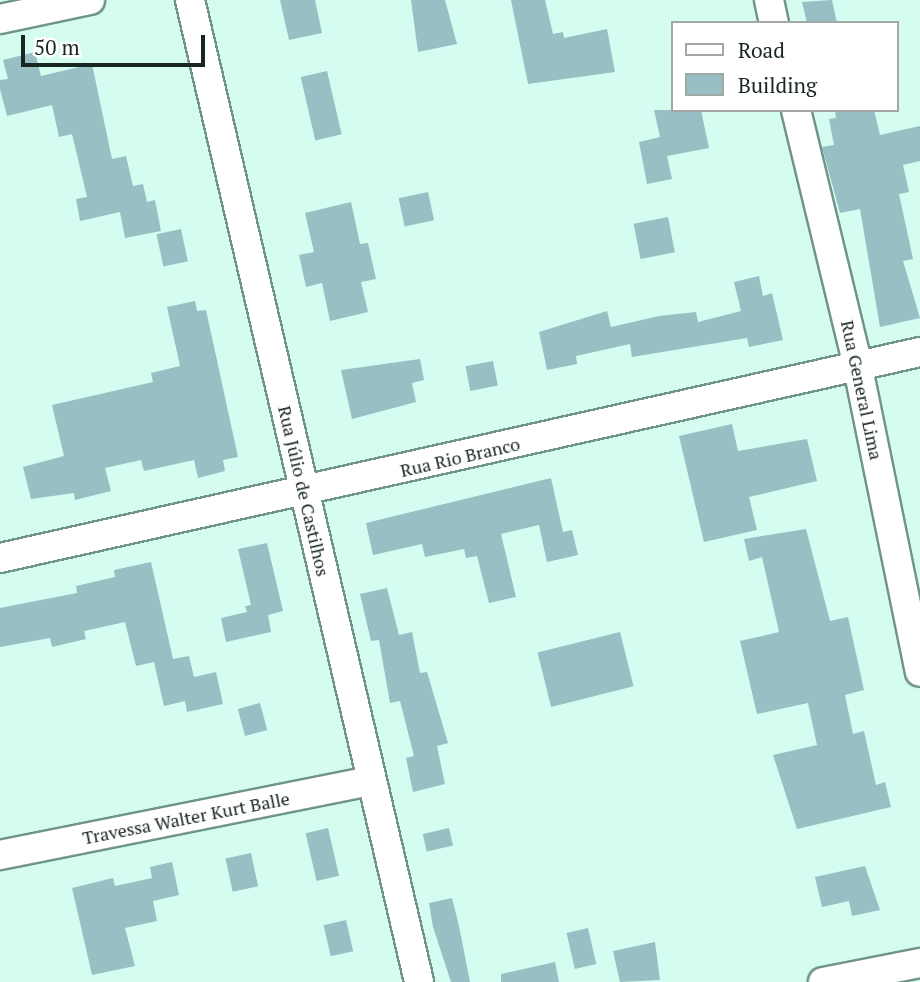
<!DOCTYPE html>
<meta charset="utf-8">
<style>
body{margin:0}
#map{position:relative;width:920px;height:982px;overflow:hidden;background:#d5fcf0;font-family:"PT Serif",serif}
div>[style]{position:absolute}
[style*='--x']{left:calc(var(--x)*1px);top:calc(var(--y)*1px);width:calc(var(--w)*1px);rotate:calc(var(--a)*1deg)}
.building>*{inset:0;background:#97bfc4;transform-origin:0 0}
.roads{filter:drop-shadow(2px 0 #70948a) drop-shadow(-2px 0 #70948a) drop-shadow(0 2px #70948a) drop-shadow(0 -2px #70948a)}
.minor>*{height:28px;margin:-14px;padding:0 14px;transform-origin:14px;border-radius:14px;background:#fff}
span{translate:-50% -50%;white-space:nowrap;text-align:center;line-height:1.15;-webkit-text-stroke:6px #fff;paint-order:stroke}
.street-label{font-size:18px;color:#172621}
.legend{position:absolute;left:671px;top:21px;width:228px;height:91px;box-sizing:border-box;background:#fff;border:2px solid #a2a8a6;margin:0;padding:9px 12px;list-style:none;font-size:21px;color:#172621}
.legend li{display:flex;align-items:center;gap:14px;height:35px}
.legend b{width:35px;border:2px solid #a2a8a6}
.scale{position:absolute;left:21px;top:35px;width:184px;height:32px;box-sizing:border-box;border:4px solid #172621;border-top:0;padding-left:9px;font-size:21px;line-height:24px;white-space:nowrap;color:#172621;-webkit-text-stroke:5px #fff;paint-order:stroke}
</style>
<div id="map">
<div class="building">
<i style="clip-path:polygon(280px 0,315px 0,322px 33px,289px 40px)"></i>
<i style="clip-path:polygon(411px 0,445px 0,457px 44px,418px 52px)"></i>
<i style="clip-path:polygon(511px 0,545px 0,553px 34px,563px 32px,564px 38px,607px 29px,615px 72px,528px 84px)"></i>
<i style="clip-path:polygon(832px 0,837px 23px,807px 23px,802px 2px)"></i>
<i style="clip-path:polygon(35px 52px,41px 76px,92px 64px,112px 159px,126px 156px,133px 186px,143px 184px,147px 202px,155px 200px,161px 231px,125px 238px,120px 212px,80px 221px,76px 199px,87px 197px,72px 134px,59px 137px,52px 105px,7px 116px,0 89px,0 80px,8px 79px,3px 60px)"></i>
<i style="left:327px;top:71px;width:65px;height:27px;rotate:77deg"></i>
<i style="clip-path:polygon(654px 110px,701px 110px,709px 148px,667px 156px,672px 179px,647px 184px,639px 142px,660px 137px)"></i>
<i style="clip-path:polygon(835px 110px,874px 110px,880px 135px,920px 126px,920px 161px,903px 165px,909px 192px,899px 194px,913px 259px,903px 261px,920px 318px,880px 327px,860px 209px,840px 213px,822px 147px,834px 145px,829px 119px,836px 118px)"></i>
<i style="left:428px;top:192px;width:29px;height:30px;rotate:78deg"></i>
<i style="clip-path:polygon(351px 202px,360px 244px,368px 243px,376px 279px,361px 282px,368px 312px,330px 321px,322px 283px,306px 287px,299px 255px,314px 252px,305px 213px)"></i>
<i style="left:668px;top:217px;width:36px;height:35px;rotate:79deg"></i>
<i style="left:181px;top:229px;width:33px;height:25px;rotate:78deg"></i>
<i style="clip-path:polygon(759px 276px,763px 296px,772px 293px,783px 340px,749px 347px,747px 338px,632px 357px,630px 344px,576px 356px,577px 364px,547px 370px,539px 332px,607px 311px,611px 327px,659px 316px,696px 312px,698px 322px,741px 311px,734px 282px)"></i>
<i style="clip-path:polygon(195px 301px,197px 311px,206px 310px,238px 457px,223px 460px,225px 471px,198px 478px,194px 460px,144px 471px,141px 460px,105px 468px,111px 491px,75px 500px,74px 493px,31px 499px,23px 467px,64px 456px,52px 405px,153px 382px,151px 373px,180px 366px,167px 307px)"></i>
<i style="clip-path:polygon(420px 359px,424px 380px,412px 383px,416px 402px,352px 419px,341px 370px)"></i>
<i style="left:493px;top:361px;width:25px;height:28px;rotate:79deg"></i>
<i style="clip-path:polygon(732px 424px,738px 451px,807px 439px,817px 481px,749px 497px,757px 530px,704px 542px,679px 436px)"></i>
<i style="clip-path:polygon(551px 478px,563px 532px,572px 530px,578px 555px,547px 562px,539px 525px,501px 534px,516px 597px,489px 603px,477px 556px,466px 558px,464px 549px,425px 557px,422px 544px,373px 555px,366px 523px)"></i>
<i style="clip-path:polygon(806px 529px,830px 621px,848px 617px,864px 690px,845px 695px,853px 734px,864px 731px,876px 785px,885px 782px,891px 807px,797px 829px,773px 755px,817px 745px,808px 703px,757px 714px,740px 641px,779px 632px,762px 557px,749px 561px,744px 539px)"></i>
<i style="clip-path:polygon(267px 543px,283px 611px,268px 615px,271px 632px,226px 642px,221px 618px,247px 612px,245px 606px,251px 605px,238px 549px)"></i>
<i style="clip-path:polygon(151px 562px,173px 659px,189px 656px,194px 677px,216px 672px,223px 704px,187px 712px,185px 701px,164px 706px,154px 662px,136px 666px,125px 622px,84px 631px,86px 639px,52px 647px,50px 638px,0 647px,0 608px,77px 593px,76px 586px,115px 577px,114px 570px)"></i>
<i style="clip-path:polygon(387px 588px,399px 635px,412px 632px,420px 673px,427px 672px,448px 743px,437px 746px,445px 784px,413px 792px,406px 758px,414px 756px,400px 701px,390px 703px,379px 640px,371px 641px,360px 594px)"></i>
<i style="left:620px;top:632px;width:56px;height:85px;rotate:76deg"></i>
<i style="left:260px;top:703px;width:28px;height:23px;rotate:75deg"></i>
<i style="left:328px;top:828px;width:49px;height:23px;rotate:77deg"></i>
<i style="left:449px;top:828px;width:18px;height:27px;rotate:77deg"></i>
<i style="left:251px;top:853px;width:34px;height:26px;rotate:78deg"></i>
<i style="clip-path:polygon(172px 862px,179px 895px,153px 901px,157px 921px,125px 928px,135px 966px,92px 975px,72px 888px,113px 878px,115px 886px,152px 878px,150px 867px)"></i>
<i style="clip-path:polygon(865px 866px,880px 910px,852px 916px,849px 901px,822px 907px,815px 877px)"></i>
<i style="clip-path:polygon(452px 898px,459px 926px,470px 982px,451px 982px,433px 927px,429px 903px)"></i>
<i style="left:346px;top:920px;width:32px;height:23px;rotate:77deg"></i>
<i style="left:588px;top:928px;width:37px;height:22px;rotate:77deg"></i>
<i style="clip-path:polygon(655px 942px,660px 980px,620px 982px,613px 951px)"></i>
<i style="clip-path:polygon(555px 962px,559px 982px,501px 982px,501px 974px)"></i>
</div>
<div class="roads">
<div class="minor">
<i style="--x:190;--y:0;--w:1008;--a:76.87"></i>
<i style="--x:769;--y:0;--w:24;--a:78"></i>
<i style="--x:0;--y:19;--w:92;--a:-11.9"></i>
<i style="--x:796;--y:110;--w:260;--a:76.4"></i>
<i style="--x:857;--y:363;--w:315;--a:78.5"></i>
<i style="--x:0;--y:558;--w:943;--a:-12.62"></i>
<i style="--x:0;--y:855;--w:379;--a:-11.3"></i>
<i style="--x:823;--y:982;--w:99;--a:-11.1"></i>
</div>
</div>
<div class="street-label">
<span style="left:862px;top:390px;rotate:78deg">Rua General Lima</span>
<span style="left:460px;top:457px;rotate:-13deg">Rua Rio Branco</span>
<span style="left:304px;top:491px;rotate:77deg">Rua Júlio de Castilhos</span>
<span style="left:186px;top:818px;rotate:-11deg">Travessa Walter Kurt Balle</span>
</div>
<ul class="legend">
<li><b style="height:9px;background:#fff"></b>Road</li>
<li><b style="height:19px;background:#97bfc4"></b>Building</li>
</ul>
<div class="scale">50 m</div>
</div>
